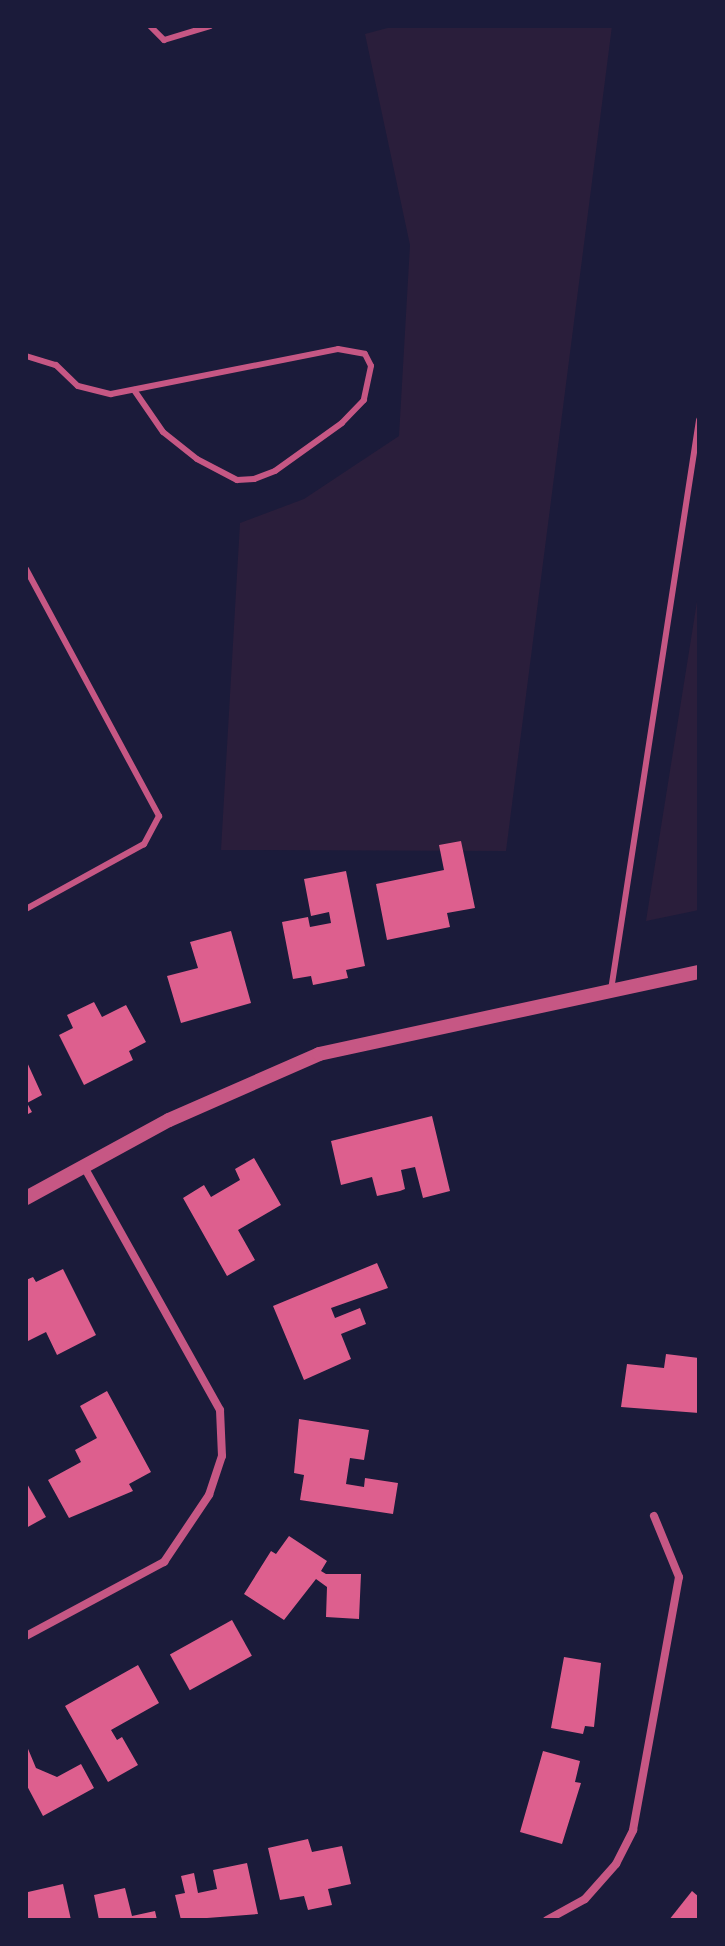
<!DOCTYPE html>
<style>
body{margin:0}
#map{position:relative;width:725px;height:1946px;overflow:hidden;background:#1b1b3a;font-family:"Space Grotesk",sans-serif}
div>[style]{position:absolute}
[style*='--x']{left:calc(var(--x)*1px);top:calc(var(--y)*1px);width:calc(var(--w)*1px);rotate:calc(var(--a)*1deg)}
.green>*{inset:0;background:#2a1e3b}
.building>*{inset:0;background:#dd5f8e;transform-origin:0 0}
.service>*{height:6px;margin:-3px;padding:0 3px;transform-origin:3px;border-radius:3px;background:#c65784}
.minor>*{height:8px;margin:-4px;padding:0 4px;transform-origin:4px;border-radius:4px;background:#c65784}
.tertiary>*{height:14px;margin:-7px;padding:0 7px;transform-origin:7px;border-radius:7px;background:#c65784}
span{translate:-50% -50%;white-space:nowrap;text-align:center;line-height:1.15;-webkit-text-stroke:8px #1b1b3a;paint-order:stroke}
.frame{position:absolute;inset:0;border:28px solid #1b1b3a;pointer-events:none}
</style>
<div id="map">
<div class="green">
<i style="clip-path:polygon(395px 26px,612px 26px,506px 851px,221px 850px,240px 523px,304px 499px,399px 436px,410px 245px,365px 34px)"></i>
<i style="clip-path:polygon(699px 589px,699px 910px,646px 921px)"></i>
</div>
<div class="building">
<i style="clip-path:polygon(461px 841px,475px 908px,447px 913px,450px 927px,387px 940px,376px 884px,444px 870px,439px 845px)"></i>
<i style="clip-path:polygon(346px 871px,365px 966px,346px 970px,348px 978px,313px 985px,311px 976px,293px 979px,282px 922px,308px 917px,310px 927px,331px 923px,329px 912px,311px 916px,304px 879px)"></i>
<i style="clip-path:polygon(231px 931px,251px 1003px,181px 1023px,167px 976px,198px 968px,190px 942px)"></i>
<i style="clip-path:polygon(94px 1002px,102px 1017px,126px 1005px,146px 1042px,129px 1051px,133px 1060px,84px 1085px,59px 1035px,73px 1028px,67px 1015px)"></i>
<i style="clip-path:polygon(26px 1060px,42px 1095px,27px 1103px,32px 1112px,26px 1115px)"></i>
<i style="clip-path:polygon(432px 1116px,450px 1191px,423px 1198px,415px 1167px,401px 1170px,405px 1189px,400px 1191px,377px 1196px,372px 1177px,341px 1185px,331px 1141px)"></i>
<i style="clip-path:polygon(254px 1158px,281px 1205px,238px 1230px,255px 1260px,227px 1276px,183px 1198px,204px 1185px,211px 1197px,240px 1180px,235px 1169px)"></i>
<i style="clip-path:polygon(377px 1263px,388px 1288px,331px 1308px,335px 1318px,360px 1308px,366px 1324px,341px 1334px,351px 1359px,304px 1380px,273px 1306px)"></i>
<i style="clip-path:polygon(63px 1269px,96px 1335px,57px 1355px,46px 1332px,26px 1342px,26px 1280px,33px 1277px,36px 1282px)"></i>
<i style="clip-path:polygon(666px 1354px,699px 1358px,699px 1413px,621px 1407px,627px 1364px,664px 1368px)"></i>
<i style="clip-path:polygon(107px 1391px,151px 1472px,129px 1484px,133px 1491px,69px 1518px,48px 1480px,81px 1462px,75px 1450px,97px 1438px,80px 1406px)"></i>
<i style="clip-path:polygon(299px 1419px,369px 1430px,364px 1460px,350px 1458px,346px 1484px,364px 1487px,365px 1478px,398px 1483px,393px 1514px,300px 1500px,304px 1475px,294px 1473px)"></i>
<i style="clip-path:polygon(26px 1482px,46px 1517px,26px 1528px)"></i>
<i style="clip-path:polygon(289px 1536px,327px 1561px,321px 1571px,326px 1574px,361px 1574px,359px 1619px,326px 1617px,327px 1587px,316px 1579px,284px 1620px,244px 1594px,271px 1551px,276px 1554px)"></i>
<i style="left:232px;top:1620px;width:41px;height:71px;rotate:61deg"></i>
<i style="clip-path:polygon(564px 1657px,601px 1663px,594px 1727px,585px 1726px,583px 1734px,551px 1728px)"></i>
<i style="clip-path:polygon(138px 1665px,159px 1703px,111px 1730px,117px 1740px,122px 1737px,138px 1765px,108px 1782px,65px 1706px)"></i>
<i style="clip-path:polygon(26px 1744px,36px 1768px,57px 1777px,81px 1764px,94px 1788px,43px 1816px,26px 1784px)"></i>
<i style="clip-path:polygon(543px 1751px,580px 1761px,575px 1782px,581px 1783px,562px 1844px,520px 1832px)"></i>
<i style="clip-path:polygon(308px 1839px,312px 1852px,342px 1846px,351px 1884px,328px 1889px,332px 1905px,308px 1910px,304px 1896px,280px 1900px,268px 1848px)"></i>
<i style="clip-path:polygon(247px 1863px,258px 1914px,181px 1920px,175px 1895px,185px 1893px,181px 1876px,194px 1873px,198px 1893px,217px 1889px,213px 1870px)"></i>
<i style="clip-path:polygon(63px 1884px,71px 1920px,26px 1920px,28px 1892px)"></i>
<i style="clip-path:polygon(125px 1888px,132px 1916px,155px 1911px,157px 1920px,99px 1920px,94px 1895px)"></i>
<i style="clip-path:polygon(692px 1891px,699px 1897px,699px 1920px,669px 1920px)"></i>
</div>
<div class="service">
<i style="--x:150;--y:26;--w:20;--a:45"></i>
<i style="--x:164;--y:40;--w:48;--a:-16.9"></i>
<i style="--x:26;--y:356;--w:31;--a:17"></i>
<i style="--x:56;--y:365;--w:30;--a:44"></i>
<i style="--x:78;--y:386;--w:34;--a:14"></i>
<i style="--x:111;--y:394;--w:231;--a:-11.2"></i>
<i style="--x:338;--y:349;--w:27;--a:10"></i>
<i style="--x:365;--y:354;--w:13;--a:63"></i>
<i style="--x:371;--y:366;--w:35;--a:102"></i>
<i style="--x:364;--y:400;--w:32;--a:134"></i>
<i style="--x:342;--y:423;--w:82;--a:144.4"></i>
<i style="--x:275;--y:471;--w:22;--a:159"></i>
<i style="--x:254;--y:479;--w:17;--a:177"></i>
<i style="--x:237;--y:480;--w:45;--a:-152.3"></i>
<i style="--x:197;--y:459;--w:43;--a:-141.5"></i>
<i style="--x:163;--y:432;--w:51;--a:-124.6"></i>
<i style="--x:26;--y:569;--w:281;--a:61.7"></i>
<i style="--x:159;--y:816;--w:32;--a:118"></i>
<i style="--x:144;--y:844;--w:135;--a:151.2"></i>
<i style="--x:611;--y:990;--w:577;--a:-81.22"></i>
</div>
<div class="minor">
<i style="--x:26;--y:1636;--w:157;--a:-28.2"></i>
<i style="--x:164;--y:1562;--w:81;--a:-56.1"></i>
<i style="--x:209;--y:1495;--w:41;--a:-71.6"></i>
<i style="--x:222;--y:1456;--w:46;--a:-92.5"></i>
<i style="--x:220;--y:1410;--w:278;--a:-119.2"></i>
<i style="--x:547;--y:1920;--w:43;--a:-28.9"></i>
<i style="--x:585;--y:1899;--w:47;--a:-48.5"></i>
<i style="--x:616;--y:1864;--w:38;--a:-63"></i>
<i style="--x:633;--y:1830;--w:257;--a:-79.7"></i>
<i style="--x:679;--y:1577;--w:66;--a:-112.3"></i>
</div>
<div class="tertiary">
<i style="--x:26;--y:1198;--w:163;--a:-28.6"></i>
<i style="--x:169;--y:1120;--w:164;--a:-23.7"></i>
<i style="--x:319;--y:1054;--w:389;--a:-12.2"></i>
</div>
<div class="frame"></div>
</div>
